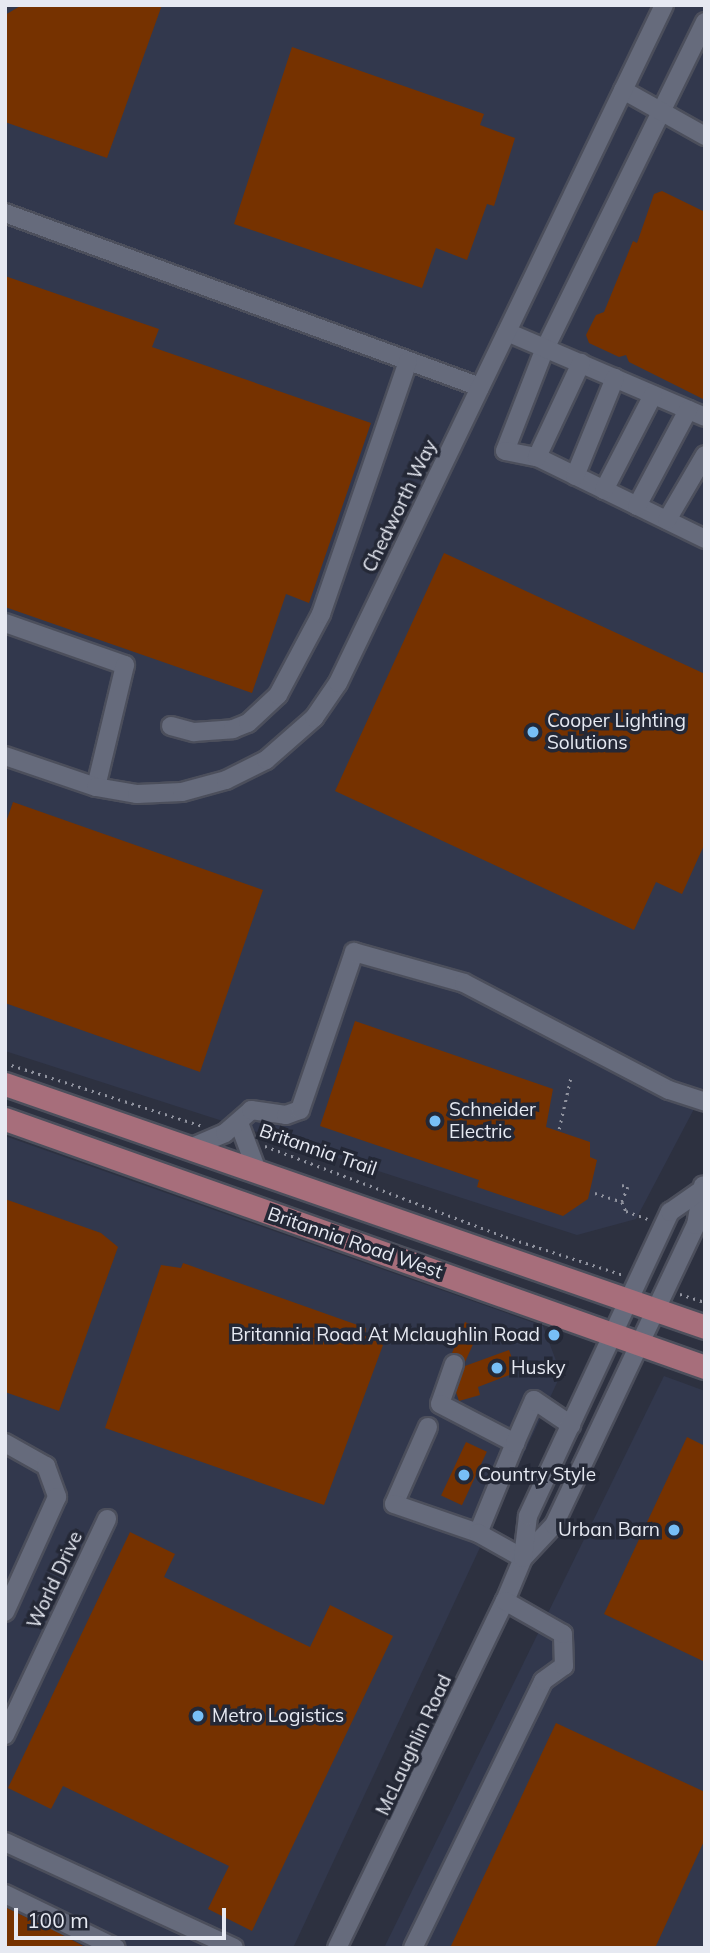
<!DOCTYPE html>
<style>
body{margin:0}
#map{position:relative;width:710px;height:1953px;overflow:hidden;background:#2d3140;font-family:Mulish,sans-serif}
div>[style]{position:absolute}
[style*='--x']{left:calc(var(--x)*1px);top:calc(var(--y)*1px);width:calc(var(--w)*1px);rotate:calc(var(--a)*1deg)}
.built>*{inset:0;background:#32384d}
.building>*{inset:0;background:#763200;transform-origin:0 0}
.path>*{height:2.5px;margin-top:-1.25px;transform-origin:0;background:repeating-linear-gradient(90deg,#90939f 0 2px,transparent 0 7px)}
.roads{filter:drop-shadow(2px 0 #4c4f5c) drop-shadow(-2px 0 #4c4f5c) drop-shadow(0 2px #4c4f5c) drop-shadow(0 -2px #4c4f5c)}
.minor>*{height:18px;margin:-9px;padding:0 9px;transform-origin:9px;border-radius:9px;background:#666b7c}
.major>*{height:23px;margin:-11.5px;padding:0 11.5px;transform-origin:11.5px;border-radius:11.5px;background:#a76e7b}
.dots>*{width:19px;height:19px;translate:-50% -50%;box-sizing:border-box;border:4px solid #242836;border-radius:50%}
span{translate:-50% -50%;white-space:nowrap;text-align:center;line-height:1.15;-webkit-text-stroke:7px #242836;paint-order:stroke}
.street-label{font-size:19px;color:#e6e9f2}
.poi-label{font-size:19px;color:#e6e9f2}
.left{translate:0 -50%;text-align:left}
.right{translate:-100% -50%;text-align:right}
.frame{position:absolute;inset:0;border:7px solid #e6e9f2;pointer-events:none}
.scale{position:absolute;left:14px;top:1908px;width:212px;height:32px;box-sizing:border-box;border:4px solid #e6e9f2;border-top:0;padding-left:9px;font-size:21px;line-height:24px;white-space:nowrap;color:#e6e9f2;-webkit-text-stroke:5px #242836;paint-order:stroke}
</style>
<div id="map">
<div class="built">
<i style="clip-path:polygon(5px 5px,705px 5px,705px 1088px,636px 1219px,577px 1235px,5px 1051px)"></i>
<i style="clip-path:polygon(5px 1136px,543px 1326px,561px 1374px,293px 1948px,5px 1948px)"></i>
<i style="clip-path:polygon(664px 1376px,705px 1391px,705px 1948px,384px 1948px)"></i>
</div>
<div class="building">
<i style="clip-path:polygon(22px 5px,162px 5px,107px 158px,5px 122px,5px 15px)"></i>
<i style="clip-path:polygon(292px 47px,484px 114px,480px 125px,515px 138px,494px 206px,487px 204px,467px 260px,436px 248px,422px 288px,234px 224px)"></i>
<i style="clip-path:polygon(662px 191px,705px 212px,705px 400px,629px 362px,626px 355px,619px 357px,589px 343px,586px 335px,596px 315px,604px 312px,633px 241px,637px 243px,654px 194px)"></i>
<i style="clip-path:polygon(5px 276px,159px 329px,152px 347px,371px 423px,309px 603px,286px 594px,252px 693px,5px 607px)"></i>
<i style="clip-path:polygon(444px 553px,705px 674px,705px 843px,682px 894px,656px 882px,634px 930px,335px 791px)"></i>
<i style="clip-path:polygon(13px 802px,263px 890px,200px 1072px,5px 1003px,5px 825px)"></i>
<i style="clip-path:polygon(355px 1021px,553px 1089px,546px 1127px,590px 1142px,590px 1157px,597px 1160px,588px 1199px,563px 1216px,477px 1187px,479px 1180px,320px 1126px)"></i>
<i style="clip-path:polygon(5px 1199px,101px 1233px,118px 1247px,59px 1411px,5px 1392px)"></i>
<i style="clip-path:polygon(183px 1263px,366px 1328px,365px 1335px,383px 1345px,324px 1505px,105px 1428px,161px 1265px,181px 1268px)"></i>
<i style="clip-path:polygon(465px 1322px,480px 1329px,465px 1362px,452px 1353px)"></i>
<i style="clip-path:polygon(509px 1350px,517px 1372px,478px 1387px,480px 1395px,459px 1401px,456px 1392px,465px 1366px)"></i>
<i style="clip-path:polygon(687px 1437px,705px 1446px,705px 1662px,604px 1614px)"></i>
<i style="left:466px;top:1442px;width:23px;height:59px;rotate:25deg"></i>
<i style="clip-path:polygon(130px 1532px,175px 1554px,164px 1577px,310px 1647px,330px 1605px,393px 1636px,252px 1931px,208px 1909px,229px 1866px,63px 1786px,51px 1809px,8px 1788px)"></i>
<i style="clip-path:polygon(556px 1723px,705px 1792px,705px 1839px,655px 1948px,450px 1948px)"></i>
<i style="clip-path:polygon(5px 1907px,57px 1932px,87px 1948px,5px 1948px)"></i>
</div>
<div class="path">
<i style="--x:5;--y:1063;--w:207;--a:17.7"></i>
<i style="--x:559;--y:1129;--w:54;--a:-77.2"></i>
<i style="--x:265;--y:1146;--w:258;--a:20.7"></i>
<i style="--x:506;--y:1237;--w:124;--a:17.9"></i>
<i style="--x:622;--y:1185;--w:6;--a:18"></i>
<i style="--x:628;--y:1187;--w:16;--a:112"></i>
<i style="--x:622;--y:1202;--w:10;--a:66"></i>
<i style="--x:626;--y:1211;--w:23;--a:20"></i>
<i style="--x:595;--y:1193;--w:28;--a:18"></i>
<i style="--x:680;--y:1294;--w:26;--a:18"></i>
</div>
<div class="roads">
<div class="minor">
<i style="--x:705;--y:22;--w:363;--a:116.1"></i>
<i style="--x:545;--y:348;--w:110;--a:111.2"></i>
<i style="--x:505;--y:451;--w:33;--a:11"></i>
<i style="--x:537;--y:457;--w:187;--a:26"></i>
<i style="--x:623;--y:90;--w:94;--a:29.3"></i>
<i style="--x:5;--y:213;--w:506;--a:20.12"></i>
<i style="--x:507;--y:332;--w:215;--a:23.2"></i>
<i style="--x:537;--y:457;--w:104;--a:-64.9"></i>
<i style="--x:575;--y:476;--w:106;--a:-67.8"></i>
<i style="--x:604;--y:490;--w:107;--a:-62.7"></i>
<i style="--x:637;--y:506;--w:109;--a:-62"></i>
<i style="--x:667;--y:520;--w:75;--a:-59.7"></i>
<i style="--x:5;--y:623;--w:127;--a:19.3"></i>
<i style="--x:125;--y:665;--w:125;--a:103.4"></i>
<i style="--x:171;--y:726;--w:24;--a:15"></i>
<i style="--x:194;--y:732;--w:39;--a:-4"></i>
<i style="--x:233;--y:729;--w:16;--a:-22"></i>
<i style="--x:248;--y:723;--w:41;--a:-43"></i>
<i style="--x:278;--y:695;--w:92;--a:-62"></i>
<i style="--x:321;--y:614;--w:267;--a:-71"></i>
<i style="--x:5;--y:756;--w:96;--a:18.8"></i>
<i style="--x:96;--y:787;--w:42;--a:9.7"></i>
<i style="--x:137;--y:794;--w:45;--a:-2.5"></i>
<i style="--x:182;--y:792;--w:46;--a:-15.3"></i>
<i style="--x:226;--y:780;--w:45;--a:-26.6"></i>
<i style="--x:266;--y:760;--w:64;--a:-41.2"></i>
<i style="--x:314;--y:718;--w:42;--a:-55.6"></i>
<i style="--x:338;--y:683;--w:752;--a:-64.32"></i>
<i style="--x:239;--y:1123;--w:51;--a:69.4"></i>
<i style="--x:190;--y:1148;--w:38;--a:-23"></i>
<i style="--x:225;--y:1133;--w:35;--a:-41"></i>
<i style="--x:251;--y:1110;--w:35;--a:8"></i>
<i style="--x:286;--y:1115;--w:15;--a:-20"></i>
<i style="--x:300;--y:1110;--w:167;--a:-71.1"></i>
<i style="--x:354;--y:952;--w:114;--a:15.7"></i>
<i style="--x:464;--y:983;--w:231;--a:27.6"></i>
<i style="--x:669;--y:1090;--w:38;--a:18"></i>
<i style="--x:454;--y:1364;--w:42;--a:109.3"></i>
<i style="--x:440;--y:1404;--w:85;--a:27.5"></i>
<i style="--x:515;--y:1443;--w:97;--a:112.3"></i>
<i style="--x:428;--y:1427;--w:84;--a:113.8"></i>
<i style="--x:394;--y:1504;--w:89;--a:19"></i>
<i style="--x:478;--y:1533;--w:51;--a:29.1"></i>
<i style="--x:5;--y:1443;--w:47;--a:29.3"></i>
<i style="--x:46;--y:1466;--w:33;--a:70"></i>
<i style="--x:57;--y:1497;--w:126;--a:114.3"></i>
<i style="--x:515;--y:1443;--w:47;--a:-66.2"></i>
<i style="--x:534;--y:1400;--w:45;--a:34"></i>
<i style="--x:523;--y:1558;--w:45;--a:-46.8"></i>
<i style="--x:554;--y:1525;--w:332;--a:-64.7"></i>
<i style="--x:696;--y:1225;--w:40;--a:-80"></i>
<i style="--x:5;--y:1735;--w:239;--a:-64.7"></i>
<i style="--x:5;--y:1842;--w:252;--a:24.8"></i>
<i style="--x:5;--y:1894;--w:123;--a:25.9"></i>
<i style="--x:337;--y:1948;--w:386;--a:-64.2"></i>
<i style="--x:505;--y:1601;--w:47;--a:-67.3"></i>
<i style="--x:523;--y:1558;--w:42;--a:-83.2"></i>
<i style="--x:528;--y:1516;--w:336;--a:-65"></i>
<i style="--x:670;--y:1212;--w:37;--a:-35"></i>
<i style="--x:413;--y:1948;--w:297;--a:-64"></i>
<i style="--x:543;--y:1681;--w:26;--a:-36"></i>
<i style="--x:564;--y:1666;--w:32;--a:-92"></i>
<i style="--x:563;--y:1634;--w:67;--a:-150.4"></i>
</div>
<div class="major">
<i style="--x:5;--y:1084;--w:741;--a:19.14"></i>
<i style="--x:5;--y:1119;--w:743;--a:19.51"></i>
</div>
</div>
<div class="dots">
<i style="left:533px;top:732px;background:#77bff7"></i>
<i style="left:435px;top:1121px;background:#77bff7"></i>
<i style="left:554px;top:1335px;background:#77bff7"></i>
<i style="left:497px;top:1368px;background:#77bff7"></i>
<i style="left:464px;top:1475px;background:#77bff7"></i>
<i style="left:674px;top:1530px;background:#77bff7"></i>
<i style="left:198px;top:1716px;background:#77bff7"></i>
</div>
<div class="street-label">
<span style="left:400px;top:506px;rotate:-64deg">Chedworth Way</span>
<span style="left:318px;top:1150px;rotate:19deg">Britannia Trail</span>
<span style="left:355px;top:1243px;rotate:19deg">Britannia Road West</span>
<span style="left:55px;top:1580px;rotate:-65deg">World Drive</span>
<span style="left:414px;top:1745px;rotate:-65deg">McLaughlin Road</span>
</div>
<div class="poi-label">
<span class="left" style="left:547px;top:732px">Cooper Lighting<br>Solutions</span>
<span class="left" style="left:449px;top:1121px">Schneider<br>Electric</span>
<span class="right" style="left:540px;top:1335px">Britannia Road At Mclaughlin Road</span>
<span class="left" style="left:511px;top:1368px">Husky</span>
<span class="left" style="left:478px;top:1475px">Country Style</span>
<span class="right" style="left:660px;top:1530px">Urban Barn</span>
<span class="left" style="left:212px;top:1716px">Metro Logistics</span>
</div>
<div class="frame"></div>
<div class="scale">100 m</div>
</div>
